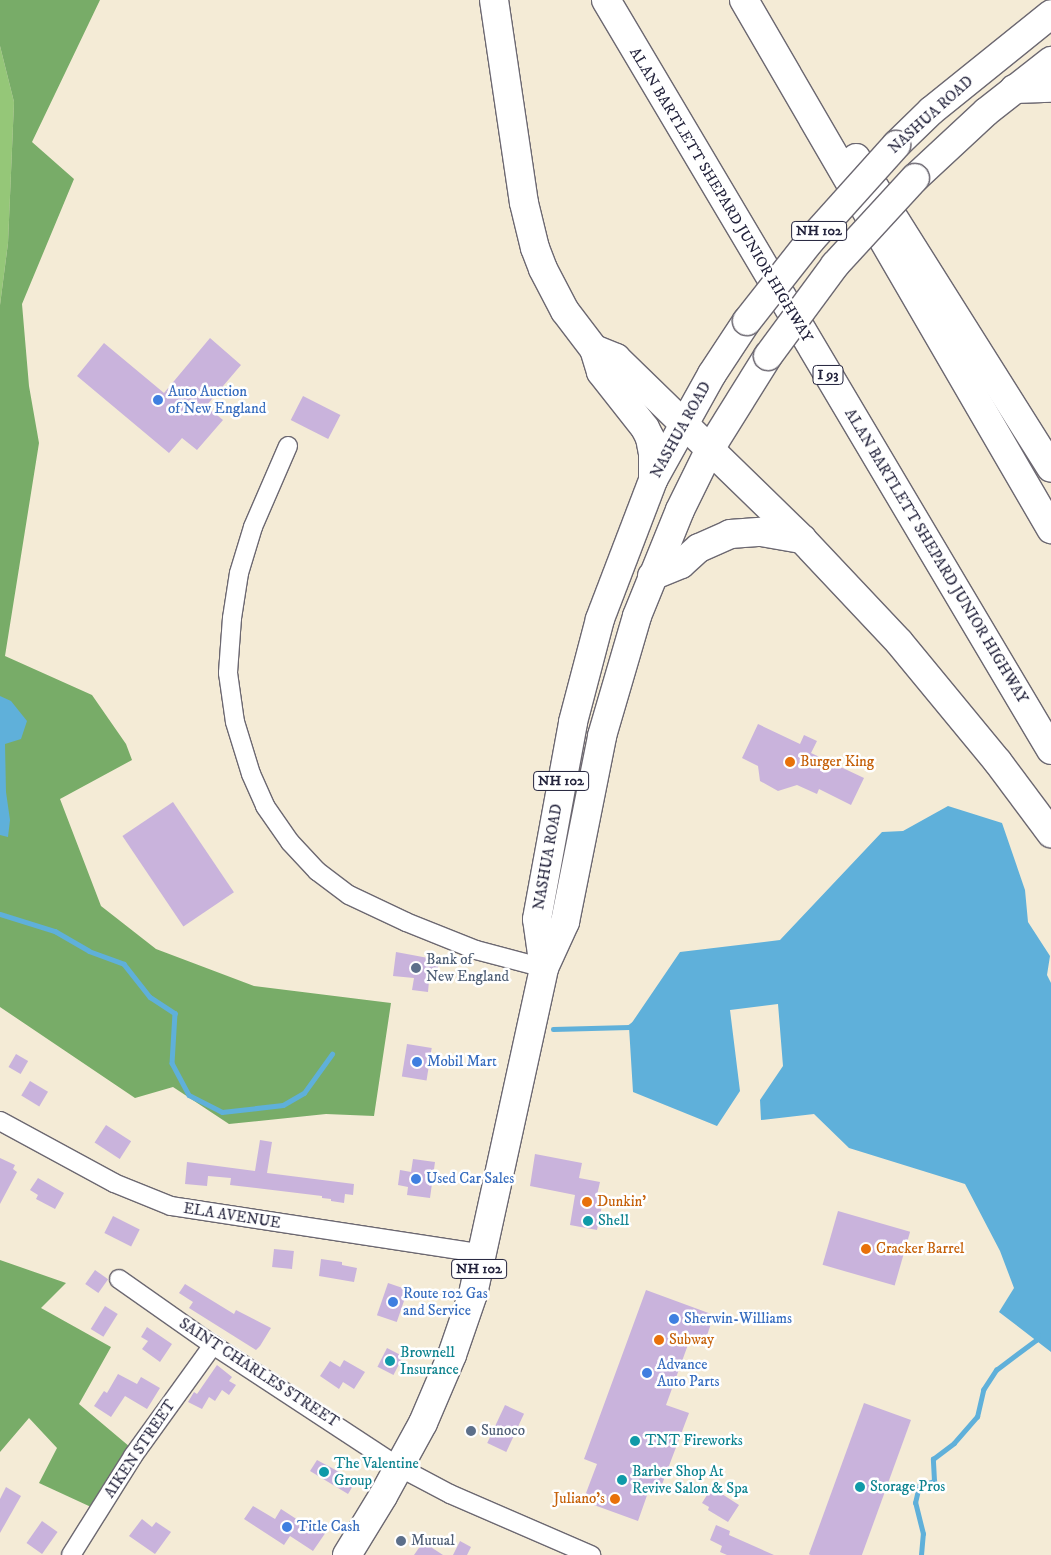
<!DOCTYPE html>
<style>
body{margin:0}
#map{position:relative;width:1051px;height:1555px;overflow:hidden;background:#f4ebd6;font-family:"IM FELL DW Pica",serif}
div>[style]{position:absolute}
[style*='--x']{left:calc(var(--x)*1px);top:calc(var(--y)*1px);width:calc(var(--w)*1px);rotate:calc(var(--a)*1deg)}
.green>*{inset:0;background:#95c778}
.forest>*{inset:0;background:#78ac68}
.water>*{inset:0;background:#5fb0da}
.stream>*{height:4.5px;margin:-2.25px;padding:0 2.25px;transform-origin:2.25px;border-radius:2.25px;background:#5fb0da}
.building>*{inset:0;background:#c9b3dc;transform-origin:0 0}
.roads{filter:drop-shadow(1px 0 #6c6871) drop-shadow(-1px 0 #6c6871) drop-shadow(0 1px #6c6871) drop-shadow(0 -1px #6c6871)}
.minor>*{height:18px;margin:-9px;padding:0 9px;transform-origin:9px;border-radius:9px;background:#fff}
.primary>*{height:28px;margin:-14px;padding:0 14px;transform-origin:14px;border-radius:14px;background:#fff}
.motorway>*{height:28px;margin:-14px;padding:0 14px;transform-origin:14px;border-radius:14px;background:#fff}
.bridges{filter:drop-shadow(1px 0 #6c6871) drop-shadow(-1px 0 #6c6871) drop-shadow(0 1px #6c6871) drop-shadow(0 -1px #6c6871)}
.primary-bridge>*{height:28px;margin:-14px;padding:0 14px;transform-origin:14px;border-radius:14px;background:#fff}
.dots>*{width:14px;height:14px;translate:-50% -50%;box-sizing:border-box;border:2px solid #fff;border-radius:50%}
span{translate:-50% -50%;white-space:nowrap;text-align:center;line-height:1.15;-webkit-text-stroke:5px #fff;paint-order:stroke}
.shield-label span{padding:1px 4px;background:#fff;border:1px solid;border-radius:4px;-webkit-text-stroke-width:0}
.shield-label{font-size:14px;color:#22223b;font-weight:700}
.street-label{font-size:15px;color:#22223b}
.shop-label{font-size:15px;color:#366cbe}
.left{translate:0 -50%;text-align:left}
.food-label{font-size:15px;color:#c56008}
.right{translate:-100% -50%;text-align:right}
.service-label{font-size:15px;color:#4e5e75}
.culture-label{font-size:15px;color:#0d838f}
</style>
<div id="map">
<div class="green">
<i style="clip-path:polygon(0 46px,14px 102px,8px 243px,0 305px)"></i>
</div>
<div class="forest">
<i style="clip-path:polygon(0 0,100px 0,32px 142px,74px 179px,22px 304px,29px 386px,39px 443px,5px 656px,92px 695px,126px 744px,132px 760px,60px 799px,101px 906px,156px 949px,254px 986px,391px 1003px,374px 1116px,326px 1114px,229px 1124px,173px 1087px,135px 1098px,0 1007px,0 305px,8px 243px,14px 102px,0 46px)"></i>
<i style="clip-path:polygon(0 1260px,66px 1283px,41px 1308px,111px 1347px,79px 1404px,130px 1447px,91px 1507px,39px 1483px,57px 1448px,29px 1418px,0 1452px)"></i>
</div>
<div class="water">
<i style="clip-path:polygon(0 696px,11px 701px,27px 721px,21px 739px,5px 744px,6px 792px,10px 820px,8px 837px,0 835px)"></i>
<i style="clip-path:polygon(948px 806px,1002px 823px,1025px 890px,1028px 922px,1050px 956px,1047px 975px,1051px 983px,1051px 1352px,999px 1312px,1014px 1288px,1000px 1251px,965px 1184px,849px 1148px,814px 1114px,761px 1120px,760px 1100px,783px 1066px,778px 1004px,730px 1010px,740px 1091px,717px 1126px,633px 1092px,629px 1027px,680px 952px,780px 940px,882px 832px,903px 831px)"></i>
</div>
<div class="stream">
<i style="--x:0;--y:914;--w:58;--a:17.2"></i>
<i style="--x:55;--y:931;--w:39;--a:30"></i>
<i style="--x:89;--y:951;--w:37;--a:20"></i>
<i style="--x:124;--y:964;--w:42;--a:51.8"></i>
<i style="--x:150;--y:997;--w:30;--a:33"></i>
<i style="--x:175;--y:1013;--w:50;--a:93.4"></i>
<i style="--x:172;--y:1063;--w:36;--a:62"></i>
<i style="--x:189;--y:1095;--w:37;--a:27"></i>
<i style="--x:222;--y:1112;--w:61;--a:-6.5"></i>
<i style="--x:283;--y:1105;--w:24;--a:-30"></i>
<i style="--x:304;--y:1093;--w:48;--a:-54.3"></i>
<i style="--x:553;--y:1029;--w:76;--a:-1.5"></i>
<i style="--x:629;--y:1027;--w:5;--a:-37"></i>
<i style="--x:921;--y:1555;--w:21;--a:-85"></i>
<i style="--x:923;--y:1534;--w:32;--a:-104"></i>
<i style="--x:915;--y:1503;--w:17;--a:-77"></i>
<i style="--x:919;--y:1486;--w:16;--a:-18"></i>
<i style="--x:934;--y:1481;--w:22;--a:-93"></i>
<i style="--x:933;--y:1459;--w:26;--a:-37"></i>
<i style="--x:954;--y:1443;--w:35;--a:-49"></i>
<i style="--x:977;--y:1417;--w:28;--a:-77"></i>
<i style="--x:983;--y:1390;--w:24;--a:-57"></i>
<i style="--x:996;--y:1370;--w:50;--a:-36.9"></i>
<i style="--x:1036;--y:1340;--w:5;--a:-68"></i>
</div>
<div class="building">
<i style="clip-path:polygon(210px 338px,241px 365px,206px 406px,223px 420px,197px 450px,182px 438px,169px 453px,77px 376px,104px 343px,164px 393px)"></i>
<i style="left:303px;top:396px;width:42px;height:27px;rotate:27deg"></i>
<i style="clip-path:polygon(758px 724px,800px 744px,804px 735px,817px 741px,811px 753px,864px 778px,851px 805px,819px 789px,817px 794px,797px 785px,778px 791px,760px 781px,758px 766px,742px 758px)"></i>
<i style="left:173px;top:802px;width:109px;height:61px;rotate:56deg"></i>
<i style="clip-path:polygon(396px 952px,439px 960px,436px 982px,429px 981px,428px 992px,412px 990px,414px 978px,393px 976px)"></i>
<i style="left:407px;top:1044px;width:25px;height:33px;rotate:9deg"></i>
<i style="left:16px;top:1054px;width:14px;height:15px;rotate:30deg"></i>
<i style="left:30px;top:1081px;width:21px;height:17px;rotate:31deg"></i>
<i style="left:106px;top:1125px;width:30px;height:21px;rotate:33deg"></i>
<i style="clip-path:polygon(260px 1140px,272px 1142px,267px 1173px,354px 1184px,353px 1195px,345px 1194px,344px 1203px,331px 1201px,331px 1199px,322px 1198px,322px 1196px,230px 1185px,231px 1178px,208px 1176px,207px 1186px,185px 1184px,187px 1162px,255px 1171px)"></i>
<i style="clip-path:polygon(535px 1154px,582px 1163px,579px 1178px,600px 1182px,597px 1195px,604px 1196px,597px 1230px,570px 1225px,575px 1195px,530px 1186px)"></i>
<i style="clip-path:polygon(0 1158px,15px 1165px,13px 1169px,17px 1172px,0 1204px)"></i>
<i style="clip-path:polygon(413px 1159px,435px 1162px,430px 1198px,407px 1195px,408px 1187px,398px 1185px,400px 1170px,411px 1172px)"></i>
<i style="clip-path:polygon(38px 1178px,64px 1193px,55px 1209px,36px 1199px,38px 1195px,30px 1190px)"></i>
<i style="left:838px;top:1211px;width:75px;height:56px;rotate:16deg"></i>
<i style="left:113px;top:1216px;width:30px;height:19px;rotate:27deg"></i>
<i style="left:274px;top:1249px;width:20px;height:18px;rotate:6deg"></i>
<i style="clip-path:polygon(321px 1259px,342px 1262px,342px 1265px,357px 1268px,354px 1282px,319px 1276px)"></i>
<i style="left:95px;top:1270px;width:16px;height:17px;rotate:35deg"></i>
<i style="left:388px;top:1283px;width:21px;height:34px;rotate:19deg"></i>
<i style="clip-path:polygon(185px 1284px,234px 1314px,236px 1310px,271px 1328px,260px 1346px,256px 1350px,189px 1308px,193px 1302px,179px 1293px)"></i>
<i style="clip-path:polygon(646px 1290px,714px 1315px,703px 1347px,689px 1342px,666px 1405px,689px 1413px,661px 1487px,651px 1484px,638px 1521px,583px 1501px,597px 1464px,584px 1459px)"></i>
<i style="left:105px;top:1306px;width:15px;height:27px;rotate:32deg"></i>
<i style="clip-path:polygon(147px 1327px,172px 1344px,160px 1362px,142px 1349px,148px 1341px,141px 1337px)"></i>
<i style="left:387px;top:1348px;width:18px;height:21px;rotate:27deg"></i>
<i style="clip-path:polygon(344px 1360px,365px 1372px,354px 1389px,343px 1382px,339px 1389px,320px 1376px,330px 1361px,340px 1367px)"></i>
<i style="clip-path:polygon(217px 1365px,232px 1377px,229px 1381px,236px 1385px,229px 1395px,222px 1390px,215px 1401px,209px 1397px,202px 1409px,188px 1402px,194px 1392px,197px 1394px)"></i>
<i style="clip-path:polygon(118px 1374px,137px 1384px,141px 1377px,160px 1388px,147px 1409px,125px 1396px,111px 1417px,94px 1406px,104px 1391px,107px 1393px)"></i>
<i style="left:864px;top:1403px;width:50px;height:161px;rotate:20deg"></i>
<i style="left:505px;top:1405px;width:21px;height:42px;rotate:25deg"></i>
<i style="clip-path:polygon(317px 1460px,356px 1481px,348px 1494px,310px 1471px)"></i>
<i style="clip-path:polygon(714px 1484px,724px 1490px,722px 1494px,739px 1505px,728px 1522px,708px 1510px,709px 1507px,702px 1503px)"></i>
<i style="clip-path:polygon(6px 1487px,21px 1496px,0 1533px,0 1499px)"></i>
<i style="clip-path:polygon(253px 1506px,275px 1519px,281px 1509px,301px 1522px,304px 1518px,326px 1532px,313px 1551px,290px 1536px,284px 1545px,244px 1519px)"></i>
<i style="clip-path:polygon(142px 1519px,152px 1527px,156px 1522px,171px 1532px,155px 1554px,129px 1536px)"></i>
<i style="left:42px;top:1521px;width:19px;height:27px;rotate:35deg"></i>
<i style="clip-path:polygon(716px 1525px,730px 1531px,729px 1535px,774px 1555px,727px 1555px,720px 1552px,722px 1546px,710px 1540px)"></i>
<i style="clip-path:polygon(460px 1541px,471px 1547px,467px 1555px,453px 1555px)"></i>
<i style="clip-path:polygon(423px 1542px,443px 1555px,414px 1555px)"></i>
</div>
<div class="roads">
<div class="minor">
<i style="--x:288;--y:446;--w:88;--a:113.4"></i>
<i style="--x:253;--y:527;--w:48;--a:106.9"></i>
<i style="--x:239;--y:573;--w:46;--a:98.8"></i>
<i style="--x:232;--y:618;--w:55;--a:94.2"></i>
<i style="--x:228;--y:673;--w:49;--a:81.9"></i>
<i style="--x:235;--y:722;--w:54;--a:72.9"></i>
<i style="--x:251;--y:774;--w:35;--a:66"></i>
<i style="--x:265;--y:806;--w:44;--a:55.2"></i>
<i style="--x:290;--y:842;--w:40;--a:47"></i>
<i style="--x:317;--y:871;--w:40;--a:37"></i>
<i style="--x:349;--y:895;--w:63;--a:25.3"></i>
<i style="--x:406;--y:922;--w:75;--a:21.8"></i>
<i style="--x:476;--y:950;--w:70;--a:14.8"></i>
<i style="--x:0;--y:1121;--w:130;--a:28.5"></i>
<i style="--x:114;--y:1183;--w:61;--a:22"></i>
<i style="--x:171;--y:1206;--w:316;--a:8.7"></i>
<i style="--x:119;--y:1279;--w:115;--a:35.1"></i>
<i style="--x:213;--y:1345;--w:222;--a:33.3"></i>
<i style="--x:399;--y:1467;--w:58;--a:27.9"></i>
<i style="--x:450;--y:1494;--w:154;--a:23.4"></i>
<i style="--x:71;--y:1555;--w:117;--a:-57.9"></i>
<i style="--x:133;--y:1456;--w:137;--a:-54.2"></i>
</div>
<div class="primary">
<i style="--x:896;--y:145;--w:49;--a:-44.2"></i>
<i style="--x:931;--y:111;--w:154;--a:-38.9"></i>
<i style="--x:915;--y:178;--w:97;--a:-42.9"></i>
<i style="--x:986;--y:112;--w:83;--a:-38.1"></i>
<i style="--x:544;--y:968;--w:49;--a:-98.1"></i>
<i style="--x:537;--y:919;--w:200;--a:-79.6"></i>
<i style="--x:573;--y:722;--w:106;--a:-75.3"></i>
<i style="--x:600;--y:619;--w:149;--a:-69.1"></i>
<i style="--x:653;--y:480;--w:121;--a:-60.9"></i>
<i style="--x:712;--y:374;--w:64;--a:-56.6"></i>
<i style="--x:347;--y:1555;--w:69;--a:-58.6"></i>
<i style="--x:383;--y:1496;--w:83;--a:-61.3"></i>
<i style="--x:423;--y:1423;--w:74;--a:-66.9"></i>
<i style="--x:452;--y:1355;--w:65;--a:-71"></i>
<i style="--x:473;--y:1294;--w:334;--a:-77.7"></i>
<i style="--x:544;--y:968;--w:51;--a:-65.5"></i>
<i style="--x:565;--y:922;--w:190;--a:-78.7"></i>
<i style="--x:602;--y:736;--w:125;--a:-73.7"></i>
<i style="--x:637;--y:616;--w:114;--a:-67.9"></i>
<i style="--x:680;--y:510;--w:68;--a:-63.8"></i>
<i style="--x:710;--y:449;--w:110;--a:-58.1"></i>
</div>
<div class="motorway">
<i style="--x:494;--y:0;--w:205;--a:81.6"></i>
<i style="--x:524;--y:203;--w:46;--a:76.3"></i>
<i style="--x:535;--y:248;--w:22;--a:69"></i>
<i style="--x:543;--y:269;--w:47;--a:62.4"></i>
<i style="--x:565;--y:311;--w:48;--a:52.7"></i>
<i style="--x:594;--y:349;--w:24;--a:73"></i>
<i style="--x:601;--y:372;--w:71;--a:51.8"></i>
<i style="--x:645;--y:428;--w:11;--a:63"></i>
<i style="--x:650;--y:438;--w:16;--a:79"></i>
<i style="--x:653;--y:454;--w:26;--a:90"></i>
<i style="--x:606;--y:0;--w:872;--a:59.32"></i>
<i style="--x:744;--y:0;--w:612;--a:59.87"></i>
<i style="--x:1014;--y:89;--w:37;--a:-2"></i>
<i style="--x:856;--y:158;--w:366;--a:57.8"></i>
<i style="--x:594;--y:349;--w:24;--a:22"></i>
<i style="--x:616;--y:358;--w:260;--a:44.2"></i>
<i style="--x:802;--y:539;--w:141;--a:46.7"></i>
<i style="--x:899;--y:642;--w:156;--a:50.5"></i>
<i style="--x:998;--y:762;--w:89;--a:53.3"></i>
<i style="--x:652;--y:576;--w:31;--a:-22"></i>
<i style="--x:681;--y:564;--w:24;--a:-42"></i>
<i style="--x:699;--y:548;--w:34;--a:-24"></i>
<i style="--x:730;--y:534;--w:31;--a:-4"></i>
<i style="--x:761;--y:532;--w:42;--a:9.7"></i>
</div>
</div>
<div class="bridges">
<div class="primary-bridge">
<i style="--x:747;--y:321;--w:102;--a:-51.8"></i>
<i style="--x:810;--y:241;--w:129;--a:-48.1"></i>
<i style="--x:768;--y:356;--w:113;--a:-53.6"></i>
<i style="--x:835;--y:265;--w:118;--a:-47.4"></i>
</div>
</div>
<div class="dots">
<i style="left:158px;top:400px;background:#3f7fe0"></i>
<i style="left:790px;top:762px;background:#e8710a"></i>
<i style="left:416px;top:968px;background:#5c6f8a"></i>
<i style="left:417px;top:1062px;background:#3f7fe0"></i>
<i style="left:416px;top:1179px;background:#3f7fe0"></i>
<i style="left:587px;top:1202px;background:#e8710a"></i>
<i style="left:588px;top:1221px;background:#0f9aa8"></i>
<i style="left:866px;top:1249px;background:#e8710a"></i>
<i style="left:393px;top:1302px;background:#3f7fe0"></i>
<i style="left:674px;top:1319px;background:#3f7fe0"></i>
<i style="left:659px;top:1340px;background:#e8710a"></i>
<i style="left:390px;top:1361px;background:#0f9aa8"></i>
<i style="left:647px;top:1373px;background:#3f7fe0"></i>
<i style="left:471px;top:1431px;background:#5c6f8a"></i>
<i style="left:635px;top:1441px;background:#0f9aa8"></i>
<i style="left:324px;top:1472px;background:#0f9aa8"></i>
<i style="left:622px;top:1480px;background:#0f9aa8"></i>
<i style="left:860px;top:1487px;background:#0f9aa8"></i>
<i style="left:615px;top:1499px;background:#e8710a"></i>
<i style="left:287px;top:1527px;background:#3f7fe0"></i>
<i style="left:401px;top:1541px;background:#5c6f8a"></i>
</div>
<div class="shield-label">
<span style="left:819px;top:231px">NH 102</span>
<span style="left:828px;top:375px">I 93</span>
<span style="left:561px;top:781px">NH 102</span>
<span style="left:479px;top:1269px">NH 102</span>
</div>
<div class="street-label">
<span style="left:931px;top:115px;rotate:-42deg">NASHUA ROAD</span>
<span style="left:721px;top:195px;rotate:59deg">ALAN BARTLETT SHEPARD JUNIOR HIGHWAY</span>
<span style="left:681px;top:430px;rotate:-61deg">NASHUA ROAD</span>
<span style="left:936px;top:556px;rotate:59deg">ALAN BARTLETT SHEPARD JUNIOR HIGHWAY</span>
<span style="left:548px;top:857px;rotate:-80deg">NASHUA ROAD</span>
<span style="left:232px;top:1216px;rotate:9deg">ELA AVENUE</span>
<span style="left:259px;top:1373px;rotate:33deg">SAINT CHARLES STREET</span>
<span style="left:140px;top:1449px;rotate:-56deg">AIKEN STREET</span>
</div>
<div class="shop-label">
<span class="left" style="left:168px;top:400px">Auto Auction<br>of New England</span>
<span class="left" style="left:427px;top:1062px">Mobil Mart</span>
<span class="left" style="left:426px;top:1179px">Used Car Sales</span>
<span class="left" style="left:403px;top:1302px">Route 102 Gas<br>and Service</span>
<span class="left" style="left:684px;top:1319px">Sherwin-Williams</span>
<span class="left" style="left:657px;top:1373px">Advance<br>Auto Parts</span>
<span class="left" style="left:297px;top:1527px">Title Cash</span>
</div>
<div class="food-label">
<span class="left" style="left:800px;top:762px">Burger King</span>
<span class="left" style="left:597px;top:1202px">Dunkin'</span>
<span class="left" style="left:876px;top:1249px">Cracker Barrel</span>
<span class="left" style="left:669px;top:1340px">Subway</span>
<span class="right" style="left:605px;top:1499px">Juliano's</span>
</div>
<div class="service-label">
<span class="left" style="left:426px;top:968px">Bank of<br>New England</span>
<span class="left" style="left:481px;top:1431px">Sunoco</span>
<span class="left" style="left:411px;top:1541px">Mutual</span>
</div>
<div class="culture-label">
<span class="left" style="left:598px;top:1221px">Shell</span>
<span class="left" style="left:400px;top:1361px">Brownell<br>Insurance</span>
<span class="left" style="left:645px;top:1441px">TNT Fireworks</span>
<span class="left" style="left:334px;top:1472px">The Valentine<br>Group</span>
<span class="left" style="left:632px;top:1480px">Barber Shop At<br>Revive Salon &amp; Spa</span>
<span class="left" style="left:870px;top:1487px">Storage Pros</span>
</div>
</div>
